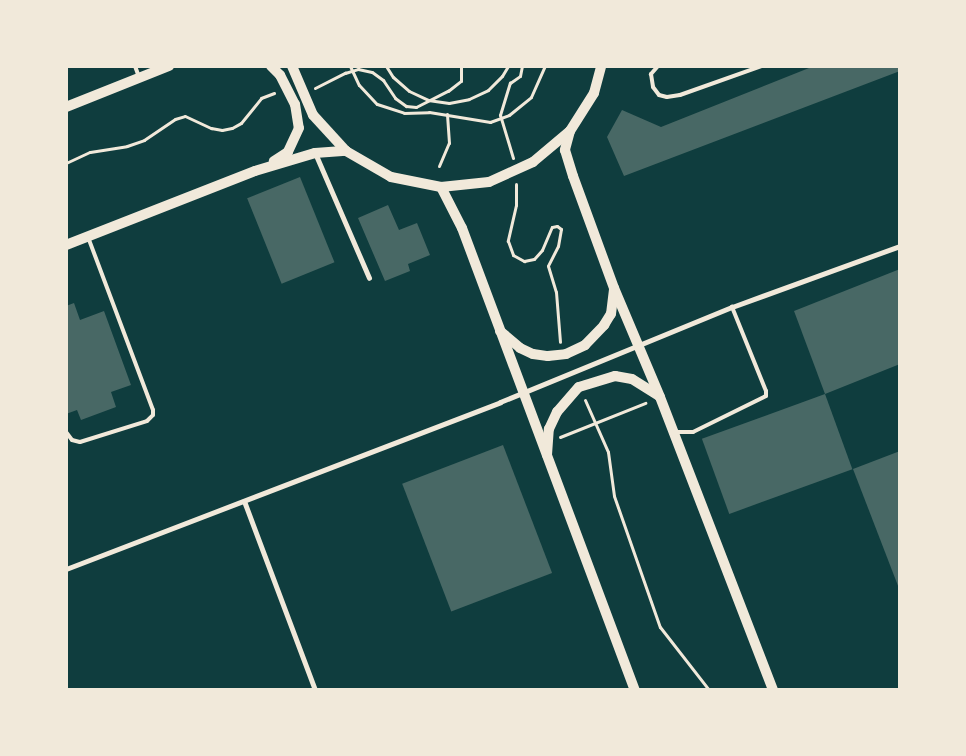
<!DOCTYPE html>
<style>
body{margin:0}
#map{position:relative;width:966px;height:756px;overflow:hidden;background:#0f3d3e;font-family:Raleway,sans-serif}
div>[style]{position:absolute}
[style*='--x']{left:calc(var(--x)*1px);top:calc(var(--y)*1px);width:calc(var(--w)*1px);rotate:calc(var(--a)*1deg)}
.building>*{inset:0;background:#486865;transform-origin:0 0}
.path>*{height:3px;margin:-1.5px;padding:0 1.5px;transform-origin:1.5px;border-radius:1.5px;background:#f1e9da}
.service>*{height:4px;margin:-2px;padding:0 2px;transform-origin:2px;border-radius:2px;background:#f1e9da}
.minor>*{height:5px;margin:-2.5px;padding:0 2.5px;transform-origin:2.5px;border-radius:2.5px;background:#f1e9da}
.secondary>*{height:10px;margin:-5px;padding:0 5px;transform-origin:5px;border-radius:5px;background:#f1e9da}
span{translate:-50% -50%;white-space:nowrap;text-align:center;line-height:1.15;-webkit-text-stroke:5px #f1e9da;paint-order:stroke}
.frame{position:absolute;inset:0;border:68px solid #f1e9da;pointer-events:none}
</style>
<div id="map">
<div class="building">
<i style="clip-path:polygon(814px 66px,899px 66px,900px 71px,624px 176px,607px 137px,622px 110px,661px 127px)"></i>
<i style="left:300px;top:177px;width:92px;height:57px;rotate:68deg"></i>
<i style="clip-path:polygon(388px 205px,399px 230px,417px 223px,430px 255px,408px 264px,410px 271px,385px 281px,358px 218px)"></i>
<i style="clip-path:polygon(900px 269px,900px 364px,825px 394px,794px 311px)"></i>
<i style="clip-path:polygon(74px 303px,80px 320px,104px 311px,131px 385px,111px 392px,116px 407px,81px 420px,77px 410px,66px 414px,66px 306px)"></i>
<i style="left:825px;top:394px;width:80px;height:131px;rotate:70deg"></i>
<i style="left:503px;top:445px;width:137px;height:108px;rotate:69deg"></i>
<i style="clip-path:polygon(900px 451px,900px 591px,853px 469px)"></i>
</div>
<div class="path">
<i style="--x:350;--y:66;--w:21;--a:65"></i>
<i style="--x:359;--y:85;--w:26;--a:47"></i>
<i style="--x:377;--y:104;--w:28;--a:18"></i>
<i style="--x:404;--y:113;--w:25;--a:-2"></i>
<i style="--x:429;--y:112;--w:62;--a:9.3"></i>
<i style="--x:490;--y:122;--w:20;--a:-20"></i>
<i style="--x:509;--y:115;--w:28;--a:-39"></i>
<i style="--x:531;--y:97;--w:34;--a:-66"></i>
<i style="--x:386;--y:66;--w:13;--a:58"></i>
<i style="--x:393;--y:77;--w:21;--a:41"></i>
<i style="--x:409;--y:91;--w:21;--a:25"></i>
<i style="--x:428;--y:100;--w:21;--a:8"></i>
<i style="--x:449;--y:103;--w:20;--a:-11"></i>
<i style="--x:469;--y:99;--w:21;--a:-25"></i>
<i style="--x:488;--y:90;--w:20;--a:-45"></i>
<i style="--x:502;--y:76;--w:12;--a:-59"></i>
<i style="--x:315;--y:88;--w:34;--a:-27"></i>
<i style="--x:345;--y:73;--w:14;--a:-17"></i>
<i style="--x:358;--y:69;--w:14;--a:12"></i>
<i style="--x:372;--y:72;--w:14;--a:36"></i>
<i style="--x:383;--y:80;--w:22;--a:56"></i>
<i style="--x:395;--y:98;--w:14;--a:36"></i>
<i style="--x:406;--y:106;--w:10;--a:6"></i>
<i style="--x:416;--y:107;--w:36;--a:-27"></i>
<i style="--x:448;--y:91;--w:16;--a:-38"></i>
<i style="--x:461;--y:81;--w:15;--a:-90"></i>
<i style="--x:513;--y:158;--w:45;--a:-106.8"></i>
<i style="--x:500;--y:115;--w:34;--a:-73"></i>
<i style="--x:510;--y:83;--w:12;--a:-35"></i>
<i style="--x:520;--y:76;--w:10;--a:-79"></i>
<i style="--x:66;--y:163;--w:26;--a:-25"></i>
<i style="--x:90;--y:152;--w:37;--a:-9"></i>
<i style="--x:127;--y:146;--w:18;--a:-19"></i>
<i style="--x:144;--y:140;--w:37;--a:-34"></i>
<i style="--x:175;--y:119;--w:10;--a:-17"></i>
<i style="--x:185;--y:116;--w:29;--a:25"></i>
<i style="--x:211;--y:128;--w:11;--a:10"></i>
<i style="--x:222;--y:130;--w:10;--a:-11"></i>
<i style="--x:232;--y:128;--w:10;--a:-29"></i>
<i style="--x:241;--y:123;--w:32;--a:-51"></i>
<i style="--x:261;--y:98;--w:14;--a:-21"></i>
<i style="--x:439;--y:166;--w:25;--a:-67"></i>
<i style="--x:449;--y:143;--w:29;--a:-94"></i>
<i style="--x:516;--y:184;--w:21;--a:90"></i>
<i style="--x:516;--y:205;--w:37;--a:103"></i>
<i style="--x:508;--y:241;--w:15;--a:70"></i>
<i style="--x:513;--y:255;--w:13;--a:29"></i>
<i style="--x:524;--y:261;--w:10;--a:-11"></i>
<i style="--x:534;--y:259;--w:12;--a:-48"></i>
<i style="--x:542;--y:250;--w:25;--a:-67"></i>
<i style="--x:552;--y:227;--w:5;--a:-11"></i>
<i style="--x:557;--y:226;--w:5;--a:37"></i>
<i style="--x:561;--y:229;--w:17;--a:100"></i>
<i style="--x:558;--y:246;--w:22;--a:117"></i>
<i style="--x:548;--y:266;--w:27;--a:73"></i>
<i style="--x:556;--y:292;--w:50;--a:85.4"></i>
<i style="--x:585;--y:400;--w:57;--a:66.1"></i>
<i style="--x:608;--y:452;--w:44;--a:82.2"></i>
<i style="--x:614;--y:496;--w:139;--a:70.7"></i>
<i style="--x:660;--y:627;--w:80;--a:52.1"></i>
<i style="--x:560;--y:437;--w:92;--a:-21.8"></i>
</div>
<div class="service">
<i style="--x:135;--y:66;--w:12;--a:70"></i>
<i style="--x:658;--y:66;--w:11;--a:131"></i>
<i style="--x:651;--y:74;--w:13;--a:81"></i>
<i style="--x:653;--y:87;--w:10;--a:53"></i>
<i style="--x:659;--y:95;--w:8;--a:14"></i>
<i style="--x:667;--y:97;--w:13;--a:-9"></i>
<i style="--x:680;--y:95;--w:87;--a:-19.5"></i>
<i style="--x:66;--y:432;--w:10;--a:53"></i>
<i style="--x:72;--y:440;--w:8;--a:14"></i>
<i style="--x:80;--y:442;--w:70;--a:-17.4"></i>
<i style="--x:147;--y:421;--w:8;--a:-45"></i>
<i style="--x:153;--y:415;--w:5;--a:-90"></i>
<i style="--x:153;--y:410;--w:185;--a:-110.6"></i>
<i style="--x:676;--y:432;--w:17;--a:0"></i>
<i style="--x:693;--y:432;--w:81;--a:-26.3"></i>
<i style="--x:766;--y:396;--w:5;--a:-90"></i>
<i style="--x:766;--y:391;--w:91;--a:-112"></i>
</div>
<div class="minor">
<i style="--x:315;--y:153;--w:136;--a:66.6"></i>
<i style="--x:244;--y:501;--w:202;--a:69.4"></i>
<i style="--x:66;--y:569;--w:465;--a:-21"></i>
<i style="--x:500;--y:402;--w:251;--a:-22.3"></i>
<i style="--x:732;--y:307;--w:179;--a:-20"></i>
</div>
<div class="secondary">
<i style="--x:271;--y:66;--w:13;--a:45"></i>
<i style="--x:280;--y:75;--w:33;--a:63"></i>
<i style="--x:295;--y:104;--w:24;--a:81"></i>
<i style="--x:299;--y:128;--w:26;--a:115"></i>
<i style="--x:288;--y:152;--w:17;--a:147"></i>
<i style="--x:292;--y:66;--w:53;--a:66.8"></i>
<i style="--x:313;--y:115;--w:49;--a:47.5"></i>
<i style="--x:346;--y:151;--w:52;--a:30"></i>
<i style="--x:391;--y:177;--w:51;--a:11.3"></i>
<i style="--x:441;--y:187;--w:48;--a:-5.9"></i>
<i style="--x:489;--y:182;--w:48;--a:-24.4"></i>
<i style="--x:533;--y:162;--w:48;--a:-40"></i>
<i style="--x:570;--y:131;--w:45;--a:-57.7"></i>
<i style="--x:594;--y:93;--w:28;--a:-75"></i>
<i style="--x:66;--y:107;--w:111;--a:-21.7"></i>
<i style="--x:570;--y:131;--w:20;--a:105"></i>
<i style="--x:565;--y:150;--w:27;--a:73"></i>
<i style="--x:573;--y:176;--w:119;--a:69.9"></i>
<i style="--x:614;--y:288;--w:118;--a:67.1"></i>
<i style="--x:660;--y:397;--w:314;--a:68.9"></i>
<i style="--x:441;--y:187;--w:46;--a:62.9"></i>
<i style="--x:462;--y:228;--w:493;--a:69.5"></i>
<i style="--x:66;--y:245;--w:203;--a:-21.4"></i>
<i style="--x:255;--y:171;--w:63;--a:-16.7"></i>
<i style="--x:315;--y:153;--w:31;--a:-4"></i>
<i style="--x:500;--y:331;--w:26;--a:40"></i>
<i style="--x:520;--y:348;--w:14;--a:25"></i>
<i style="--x:533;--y:354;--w:15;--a:8"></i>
<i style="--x:548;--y:356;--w:18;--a:-6"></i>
<i style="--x:566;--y:354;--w:21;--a:-25"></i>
<i style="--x:585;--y:345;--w:28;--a:-46"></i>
<i style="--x:604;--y:325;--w:13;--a:-58"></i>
<i style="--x:611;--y:314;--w:24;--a:-83"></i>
<i style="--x:547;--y:455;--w:26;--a:-86"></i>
<i style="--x:549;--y:429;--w:19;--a:-65"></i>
<i style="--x:557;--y:412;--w:33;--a:-49"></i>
<i style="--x:579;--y:387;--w:38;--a:-17"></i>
<i style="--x:615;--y:376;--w:17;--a:10"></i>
<i style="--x:632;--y:379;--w:32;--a:32"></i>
</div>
<div class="frame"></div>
</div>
